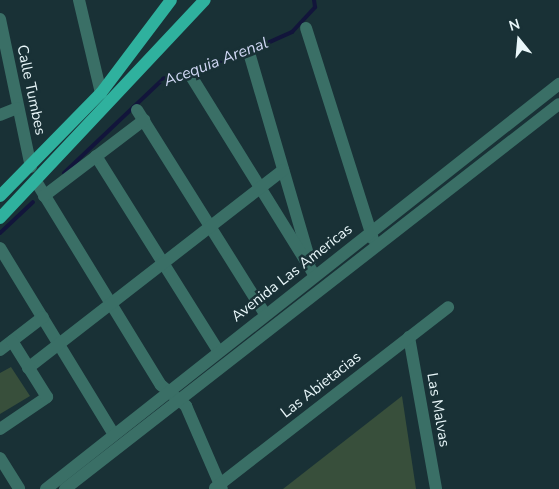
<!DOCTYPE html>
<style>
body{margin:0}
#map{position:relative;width:559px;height:489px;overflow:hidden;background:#193136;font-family:"Nunito Sans",sans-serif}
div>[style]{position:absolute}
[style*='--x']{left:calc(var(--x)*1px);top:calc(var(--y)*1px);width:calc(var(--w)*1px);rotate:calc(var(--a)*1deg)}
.green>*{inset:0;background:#384f3b}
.stream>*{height:4px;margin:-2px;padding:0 2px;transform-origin:2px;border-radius:2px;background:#12153b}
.minor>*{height:12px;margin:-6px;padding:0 6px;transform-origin:6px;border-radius:6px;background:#3a6f66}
.major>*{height:12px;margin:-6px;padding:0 6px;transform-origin:6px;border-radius:6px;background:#2fb19e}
span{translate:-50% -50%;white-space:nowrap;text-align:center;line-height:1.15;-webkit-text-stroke:5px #193136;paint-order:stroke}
.street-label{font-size:15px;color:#e9f7fa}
.water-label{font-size:16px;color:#d1d8f5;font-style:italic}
.north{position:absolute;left:494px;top:15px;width:50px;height:50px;-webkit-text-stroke:4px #193136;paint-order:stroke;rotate:343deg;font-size:14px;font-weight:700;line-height:20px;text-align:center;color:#e9f7fa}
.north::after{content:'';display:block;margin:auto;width:18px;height:22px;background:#e9f7fa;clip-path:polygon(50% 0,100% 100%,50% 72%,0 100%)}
</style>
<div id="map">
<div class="green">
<i style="clip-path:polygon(11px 367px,30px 396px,0 414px,0 373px)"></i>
<i style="clip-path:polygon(402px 396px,416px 489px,283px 489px)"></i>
</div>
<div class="stream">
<i style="--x:64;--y:173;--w:137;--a:-43.5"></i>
<i style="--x:163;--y:79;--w:84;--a:-17.4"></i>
<i style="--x:243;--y:54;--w:54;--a:-24.2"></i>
<i style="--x:292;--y:32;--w:34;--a:-47"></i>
<i style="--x:315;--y:7;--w:7;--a:-98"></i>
<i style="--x:0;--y:233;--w:45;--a:-43.2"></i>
</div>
<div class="minor">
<i style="--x:79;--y:0;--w:96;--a:76.7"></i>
<i style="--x:0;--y:19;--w:151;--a:78.2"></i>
<i style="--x:306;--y:28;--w:221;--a:72.4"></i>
<i style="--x:250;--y:56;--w:214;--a:73.7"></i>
<i style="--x:191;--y:76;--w:235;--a:58.2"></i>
<i style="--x:137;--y:110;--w:241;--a:57.9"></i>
<i style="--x:0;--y:115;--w:18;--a:-22"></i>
<i style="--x:96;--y:156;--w:231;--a:57.9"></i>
<i style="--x:37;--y:183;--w:237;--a:58.5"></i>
<i style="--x:161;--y:385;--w:33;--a:40"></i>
<i style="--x:186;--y:406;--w:90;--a:66.6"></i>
<i style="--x:44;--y:196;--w:126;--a:-37.2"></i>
<i style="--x:0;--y:248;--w:219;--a:58.6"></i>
<i style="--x:409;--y:337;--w:154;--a:79.9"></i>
<i style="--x:0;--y:350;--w:54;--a:-37.5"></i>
<i style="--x:28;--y:368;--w:323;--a:-37.8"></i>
<i style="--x:0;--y:429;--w:57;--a:-34.2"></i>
<i style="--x:47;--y:397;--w:66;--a:-122"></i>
<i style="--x:0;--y:458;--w:36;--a:58"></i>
<i style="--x:215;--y:488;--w:295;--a:-37.8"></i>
<i style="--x:46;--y:489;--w:654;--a:-38.29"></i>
<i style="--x:65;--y:489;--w:626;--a:-37.93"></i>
</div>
<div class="major">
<i style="--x:0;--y:196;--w:144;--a:-45.6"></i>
<i style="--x:101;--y:93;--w:116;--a:-53"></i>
<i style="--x:0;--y:218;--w:299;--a:-46.8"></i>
</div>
<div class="street-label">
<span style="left:31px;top:90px;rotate:78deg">Calle Tumbes</span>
<span style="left:292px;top:273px;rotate:-38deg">Avenida Las Americas</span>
<span style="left:321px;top:385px;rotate:-38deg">Las Abietacias</span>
<span style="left:438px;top:410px;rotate:80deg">Las Malvas</span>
</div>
<div class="water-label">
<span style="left:216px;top:62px;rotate:-21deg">Acequia Arenal</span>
</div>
<div class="north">N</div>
</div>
